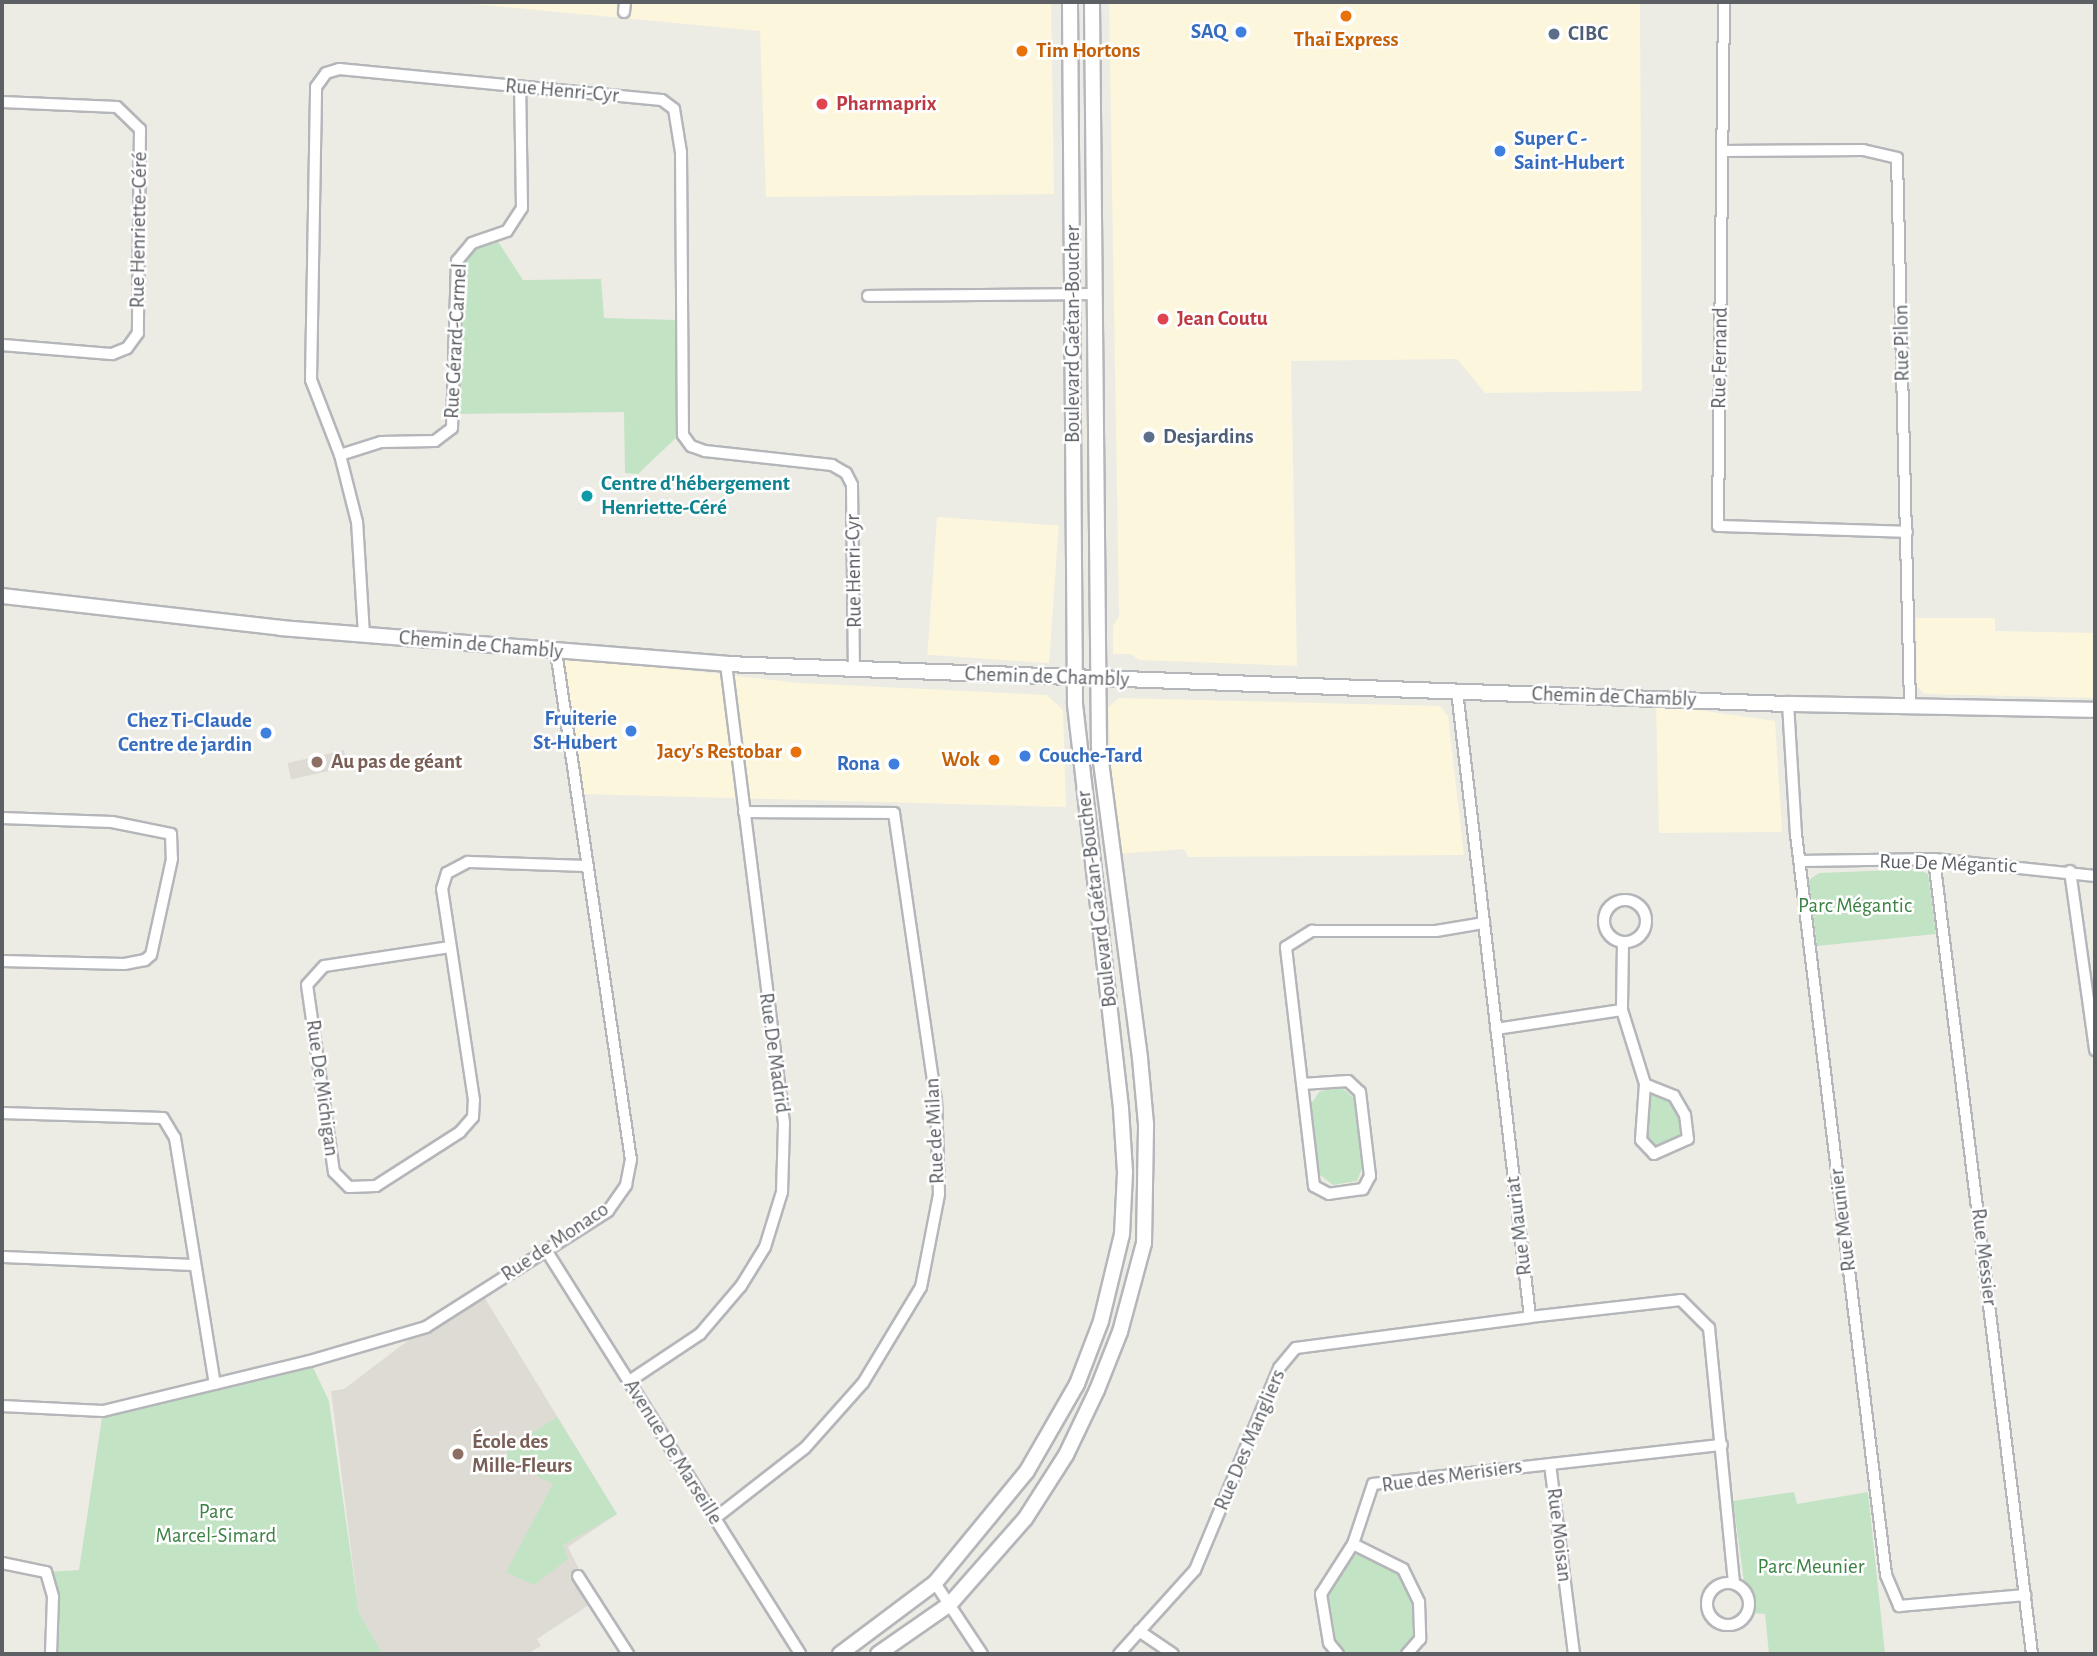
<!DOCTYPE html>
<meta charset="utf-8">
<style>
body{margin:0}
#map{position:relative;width:2097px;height:1656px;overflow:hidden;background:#edece4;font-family:"Alegreya Sans",sans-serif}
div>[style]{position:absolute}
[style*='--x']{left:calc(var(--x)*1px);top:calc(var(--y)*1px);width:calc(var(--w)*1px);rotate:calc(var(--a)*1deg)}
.commercial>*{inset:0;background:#fbf6dc;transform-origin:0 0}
.education>*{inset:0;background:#dddbd3;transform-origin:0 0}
.green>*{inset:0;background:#c3e3c5}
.roads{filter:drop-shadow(2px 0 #b5b6ba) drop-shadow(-2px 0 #b5b6ba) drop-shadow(0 2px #b5b6ba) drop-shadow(0 -2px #b5b6ba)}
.street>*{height:10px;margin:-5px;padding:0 5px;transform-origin:5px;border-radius:5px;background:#fff}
.street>.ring{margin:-5px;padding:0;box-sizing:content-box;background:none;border:10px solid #fff;border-radius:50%}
.secondary>*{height:14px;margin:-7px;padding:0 7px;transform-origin:7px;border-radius:7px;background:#fff}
.dots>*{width:19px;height:19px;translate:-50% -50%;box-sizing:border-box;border:4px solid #fff;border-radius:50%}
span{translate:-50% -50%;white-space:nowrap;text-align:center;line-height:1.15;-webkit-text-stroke:5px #fff;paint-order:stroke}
.shop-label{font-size:21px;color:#366cbe;font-weight:700}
.right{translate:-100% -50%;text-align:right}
.left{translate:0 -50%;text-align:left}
.service-label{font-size:21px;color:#4e5e75;font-weight:700}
.food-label{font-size:21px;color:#c56008;font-weight:700}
.street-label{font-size:21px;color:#5c5f64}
.health-label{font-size:21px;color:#be3a42;font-weight:700}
.culture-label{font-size:21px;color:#0d838f;font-weight:700}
.education-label{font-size:21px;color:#785e54;font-weight:700}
.park-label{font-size:21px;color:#3d8245}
.frame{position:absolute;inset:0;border:4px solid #5c5f64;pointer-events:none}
</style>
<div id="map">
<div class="commercial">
<i style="clip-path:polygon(451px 2px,1051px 2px,1054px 194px,766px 197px,760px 31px)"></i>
<i style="clip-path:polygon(1109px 2px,1640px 2px,1642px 391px,1485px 393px,1457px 359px,1291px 361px,1297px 666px,1139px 660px,1131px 654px,1113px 654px,1113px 626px,1119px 616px)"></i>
<i style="left:937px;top:517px;width:122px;height:138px;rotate:4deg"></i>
<i style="clip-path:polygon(1916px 618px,1995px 618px,1995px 631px,2095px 633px,2095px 698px,1925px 694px,1917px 687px)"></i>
<i style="clip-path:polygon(561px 656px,799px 683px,1047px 695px,1063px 710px,1066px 807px,582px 794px)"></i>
<i style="clip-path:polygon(1119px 698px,1440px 706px,1448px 716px,1464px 855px,1188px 857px,1184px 849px,1116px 854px,1108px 707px)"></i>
<i style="clip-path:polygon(1656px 704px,1775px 721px,1782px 832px,1659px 833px)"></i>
</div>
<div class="education">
<i style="left:344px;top:750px;width:17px;height:58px;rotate:77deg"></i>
<i style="clip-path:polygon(481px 1292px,617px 1514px,568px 1547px,595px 1601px,537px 1639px,541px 1646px,527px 1654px,383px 1654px,359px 1613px,331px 1391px,344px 1389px,426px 1327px)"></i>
</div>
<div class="green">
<i style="clip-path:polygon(497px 240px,523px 280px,601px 279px,604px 318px,676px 320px,679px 435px,638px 474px,625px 473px,624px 412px,458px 414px,465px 250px)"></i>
<i style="clip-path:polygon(1919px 869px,1928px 874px,1936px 934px,1817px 946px,1809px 880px,1819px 873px)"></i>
<i style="clip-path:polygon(1342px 1088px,1354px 1098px,1363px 1166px,1357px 1181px,1333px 1185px,1320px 1175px,1310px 1105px,1320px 1091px)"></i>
<i style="clip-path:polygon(1648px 1089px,1672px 1098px,1682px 1116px,1684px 1137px,1654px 1149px,1646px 1137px)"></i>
<i style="clip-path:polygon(310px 1361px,329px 1401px,359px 1613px,383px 1654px,51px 1654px,53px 1597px,46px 1572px,79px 1570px,103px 1411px)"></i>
<i style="clip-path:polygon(557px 1417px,617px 1514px,563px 1545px,568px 1559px,534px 1585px,506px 1572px,553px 1484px,507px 1461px,508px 1449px)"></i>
<i style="clip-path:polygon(1794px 1492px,1797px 1504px,1868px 1492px,1885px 1654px,1769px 1654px,1765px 1614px,1752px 1613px,1744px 1582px,1733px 1501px)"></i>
<i style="clip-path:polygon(1353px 1544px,1403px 1569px,1419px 1602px,1420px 1639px,1407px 1654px,1338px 1654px,1329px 1643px,1321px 1594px)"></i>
</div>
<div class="roads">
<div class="street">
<i style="--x:1724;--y:2;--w:524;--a:90.66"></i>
<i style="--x:1718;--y:526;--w:189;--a:1.8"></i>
<i style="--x:624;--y:12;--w:10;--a:-84"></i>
<i style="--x:2;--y:102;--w:115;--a:2.5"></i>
<i style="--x:117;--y:107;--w:32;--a:44"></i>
<i style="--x:140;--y:129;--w:204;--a:90.6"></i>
<i style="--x:138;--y:333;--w:19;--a:126"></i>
<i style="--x:127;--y:348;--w:16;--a:158"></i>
<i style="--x:112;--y:354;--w:110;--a:-175.3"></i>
<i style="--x:1722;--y:151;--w:141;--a:-0.4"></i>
<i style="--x:1863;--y:150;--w:35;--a:13"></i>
<i style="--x:1897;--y:158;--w:546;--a:88.64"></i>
<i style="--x:868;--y:296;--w:226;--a:-0.5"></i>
<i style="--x:340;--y:455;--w:43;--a:-17.6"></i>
<i style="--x:381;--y:442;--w:54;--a:-1.1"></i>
<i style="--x:435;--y:441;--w:21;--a:-37"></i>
<i style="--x:452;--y:428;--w:167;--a:-88.3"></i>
<i style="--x:457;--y:261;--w:23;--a:-50"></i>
<i style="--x:472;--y:243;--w:37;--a:-19"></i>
<i style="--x:507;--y:231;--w:27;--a:-57"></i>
<i style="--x:522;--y:208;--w:121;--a:-90.9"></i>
<i style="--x:364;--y:635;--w:113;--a:-93.5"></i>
<i style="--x:357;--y:522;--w:69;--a:-104.2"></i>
<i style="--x:340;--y:455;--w:80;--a:-111.1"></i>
<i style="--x:311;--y:380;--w:293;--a:-89"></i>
<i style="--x:316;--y:87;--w:17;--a:-54"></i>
<i style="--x:326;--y:73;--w:14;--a:-17"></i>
<i style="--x:339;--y:69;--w:324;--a:5.5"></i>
<i style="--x:662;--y:100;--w:15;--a:37"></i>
<i style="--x:674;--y:109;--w:44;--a:80.8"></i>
<i style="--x:681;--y:152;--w:283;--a:89.6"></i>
<i style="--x:683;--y:435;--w:14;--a:54"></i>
<i style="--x:691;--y:446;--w:15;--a:20"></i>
<i style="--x:705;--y:451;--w:128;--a:6.3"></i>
<i style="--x:832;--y:465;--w:16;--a:30"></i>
<i style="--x:846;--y:473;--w:13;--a:63"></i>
<i style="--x:852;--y:485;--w:184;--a:89.4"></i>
<i style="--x:1457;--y:691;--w:630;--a:83.35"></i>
<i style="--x:1788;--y:704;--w:130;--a:86.5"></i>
<i style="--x:1796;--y:834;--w:746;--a:83.07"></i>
<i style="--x:1886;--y:1575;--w:34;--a:67"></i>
<i style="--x:1899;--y:1606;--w:127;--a:-5"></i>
<i style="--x:2;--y:818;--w:110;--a:2.1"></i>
<i style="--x:112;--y:822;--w:60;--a:11.5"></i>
<i style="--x:171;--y:834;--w:25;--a:88"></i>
<i style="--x:172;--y:859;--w:98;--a:102.3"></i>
<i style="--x:151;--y:955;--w:8;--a:140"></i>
<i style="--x:145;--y:960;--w:21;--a:169"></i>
<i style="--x:124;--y:964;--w:122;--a:-178.6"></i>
<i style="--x:1934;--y:859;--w:801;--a:82.97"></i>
<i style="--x:1800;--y:861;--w:134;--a:-0.9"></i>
<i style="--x:1934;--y:859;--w:162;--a:6"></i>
<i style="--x:2070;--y:871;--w:181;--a:82"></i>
<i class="ring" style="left:1604px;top:900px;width:32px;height:32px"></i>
<i style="--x:1623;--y:943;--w:67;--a:90.9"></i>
<i style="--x:1622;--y:1010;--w:77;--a:72.7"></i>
<i style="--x:1645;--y:1084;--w:56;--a:94.1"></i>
<i style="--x:1641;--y:1140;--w:19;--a:47"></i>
<i style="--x:1654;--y:1154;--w:37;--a:-24"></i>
<i style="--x:1688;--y:1139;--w:24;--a:-97"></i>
<i style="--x:1685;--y:1115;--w:22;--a:-120"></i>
<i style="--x:1674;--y:1096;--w:31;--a:-158"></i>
<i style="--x:450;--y:947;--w:127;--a:171.4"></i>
<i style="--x:324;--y:966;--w:25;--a:132"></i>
<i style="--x:307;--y:985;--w:189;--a:81.8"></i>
<i style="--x:334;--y:1172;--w:21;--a:45"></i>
<i style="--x:349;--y:1187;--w:27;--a:-2"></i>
<i style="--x:376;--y:1186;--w:100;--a:-32.7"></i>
<i style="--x:460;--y:1132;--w:20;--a:-49"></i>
<i style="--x:473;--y:1117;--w:17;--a:-87"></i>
<i style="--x:474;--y:1100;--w:213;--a:-98.6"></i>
<i style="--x:442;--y:889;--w:17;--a:-73"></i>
<i style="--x:447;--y:873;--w:24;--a:-28"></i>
<i style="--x:468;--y:862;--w:120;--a:1.9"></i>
<i style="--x:1496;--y:1029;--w:127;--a:-8.6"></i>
<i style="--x:1302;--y:1084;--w:46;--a:-3.7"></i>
<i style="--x:1348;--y:1081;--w:16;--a:43"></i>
<i style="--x:1360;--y:1092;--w:85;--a:83.2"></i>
<i style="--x:1370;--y:1176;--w:15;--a:118"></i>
<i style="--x:1363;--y:1189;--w:34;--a:172"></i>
<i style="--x:1329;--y:1194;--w:17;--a:-152"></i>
<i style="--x:1314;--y:1186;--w:103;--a:-96.7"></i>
<i style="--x:1302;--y:1084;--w:138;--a:-96.7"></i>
<i style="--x:1286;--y:947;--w:31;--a:-32"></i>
<i style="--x:1312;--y:931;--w:124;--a:0"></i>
<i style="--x:1436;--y:931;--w:49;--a:-9.5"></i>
<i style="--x:2;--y:1113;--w:161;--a:1.8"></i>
<i style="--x:163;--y:1118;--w:23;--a:59"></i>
<i style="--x:175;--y:1138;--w:249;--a:80.8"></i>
<i style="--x:546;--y:1250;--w:477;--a:57.8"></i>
<i style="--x:2;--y:1257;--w:192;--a:2.4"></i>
<i style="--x:628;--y:1382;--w:87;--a:-33.7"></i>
<i style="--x:700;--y:1334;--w:63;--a:-49.5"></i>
<i style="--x:741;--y:1286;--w:46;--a:-58.4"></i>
<i style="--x:765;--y:1247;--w:58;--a:-72.8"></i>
<i style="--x:782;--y:1192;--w:69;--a:-88.3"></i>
<i style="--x:784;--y:1123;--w:463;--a:-97.2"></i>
<i style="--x:2;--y:1406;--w:101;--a:2.8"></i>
<i style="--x:103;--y:1411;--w:213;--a:-13.6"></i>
<i style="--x:310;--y:1361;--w:121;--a:-16.3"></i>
<i style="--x:426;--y:1327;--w:216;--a:-32.5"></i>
<i style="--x:608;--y:1211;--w:32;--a:-55"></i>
<i style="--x:626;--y:1185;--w:25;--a:-79"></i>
<i style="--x:631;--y:1160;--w:514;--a:-98.38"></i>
<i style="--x:1550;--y:1464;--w:192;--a:82.8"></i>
<i style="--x:714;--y:1519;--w:115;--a:-38"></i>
<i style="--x:805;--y:1448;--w:87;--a:-48.3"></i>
<i style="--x:863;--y:1383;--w:112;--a:-58.9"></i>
<i style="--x:921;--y:1287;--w:95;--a:-79"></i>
<i style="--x:939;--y:1194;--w:93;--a:-91.8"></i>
<i style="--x:936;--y:1101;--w:291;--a:-98.3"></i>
<i style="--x:894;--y:813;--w:150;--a:-179.6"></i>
<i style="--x:1353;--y:1544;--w:56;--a:26.6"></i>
<i style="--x:1403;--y:1569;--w:37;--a:64"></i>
<i style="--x:1419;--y:1602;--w:37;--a:88"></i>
<i style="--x:1420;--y:1639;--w:20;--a:131"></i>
<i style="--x:2;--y:1563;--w:45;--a:11.6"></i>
<i style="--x:46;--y:1572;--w:26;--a:74"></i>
<i style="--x:53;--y:1597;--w:57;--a:92"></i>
<i style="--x:578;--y:1576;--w:93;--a:57.3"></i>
<i style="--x:935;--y:1583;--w:85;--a:56.5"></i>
<i class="ring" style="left:1707px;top:1583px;width:32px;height:32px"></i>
<i style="--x:1139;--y:1631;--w:41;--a:34.1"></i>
<i style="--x:1119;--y:1654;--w:113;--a:-47.9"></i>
<i style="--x:1195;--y:1570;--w:219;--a:-67.4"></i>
<i style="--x:1279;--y:1368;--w:26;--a:-50"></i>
<i style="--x:1296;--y:1348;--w:236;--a:-7.5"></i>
<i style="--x:1530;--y:1317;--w:152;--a:-6.4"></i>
<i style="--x:1681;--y:1300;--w:40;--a:45"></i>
<i style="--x:1709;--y:1328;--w:256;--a:84.4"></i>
<i style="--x:1338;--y:1654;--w:14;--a:-129"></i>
<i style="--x:1329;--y:1643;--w:50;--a:-99.3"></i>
<i style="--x:1321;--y:1594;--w:59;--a:-57.4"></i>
<i style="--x:1353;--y:1544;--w:63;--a:-71.6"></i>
<i style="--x:1373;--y:1484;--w:351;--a:-6.4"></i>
</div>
<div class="secondary">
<i style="--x:2;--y:596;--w:281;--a:6.5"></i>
<i style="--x:281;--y:628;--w:446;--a:4.6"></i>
<i style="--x:726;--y:664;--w:1063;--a:2.16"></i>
<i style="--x:1788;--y:704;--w:307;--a:1.1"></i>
<i style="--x:840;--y:1654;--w:119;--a:-36.8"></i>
<i style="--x:935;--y:1583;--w:145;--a:-50.6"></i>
<i style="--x:1027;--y:1471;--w:100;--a:-60.1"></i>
<i style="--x:1077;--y:1384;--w:67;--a:-69.1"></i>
<i style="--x:1101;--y:1321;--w:89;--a:-76.4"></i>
<i style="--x:1122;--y:1234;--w:62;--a:-87.2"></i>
<i style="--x:1125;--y:1172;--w:64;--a:-93.6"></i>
<i style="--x:1121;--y:1108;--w:408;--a:-96.5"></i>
<i style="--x:1075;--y:703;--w:701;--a:-90.41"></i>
<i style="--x:878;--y:1654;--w:88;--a:-34.8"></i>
<i style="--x:950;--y:1604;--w:113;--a:-48.6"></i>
<i style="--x:1025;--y:1519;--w:76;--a:-57.4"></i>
<i style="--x:1066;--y:1455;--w:72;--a:-64.5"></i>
<i style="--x:1097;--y:1390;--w:62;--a:-68.4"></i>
<i style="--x:1120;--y:1332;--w:92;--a:-74.9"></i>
<i style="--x:1144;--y:1243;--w:119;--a:-89"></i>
<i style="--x:1146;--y:1124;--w:66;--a:-95.2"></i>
<i style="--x:1140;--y:1058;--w:314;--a:-97.5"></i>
<i style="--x:1099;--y:747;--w:745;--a:-90.54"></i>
</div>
</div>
<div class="dots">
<i style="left:1346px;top:16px;background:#e8710a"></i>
<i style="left:1241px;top:32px;background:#3f7fe0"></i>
<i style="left:1554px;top:34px;background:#5c6f8a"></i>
<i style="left:1022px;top:51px;background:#e8710a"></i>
<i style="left:822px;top:104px;background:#e0444e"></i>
<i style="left:1500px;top:151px;background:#3f7fe0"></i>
<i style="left:1163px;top:319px;background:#e0444e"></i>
<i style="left:1149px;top:437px;background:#5c6f8a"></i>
<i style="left:587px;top:496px;background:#0f9aa8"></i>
<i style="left:631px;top:731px;background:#3f7fe0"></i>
<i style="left:266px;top:733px;background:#3f7fe0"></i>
<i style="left:796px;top:752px;background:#e8710a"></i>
<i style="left:1025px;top:756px;background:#3f7fe0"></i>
<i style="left:994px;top:760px;background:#e8710a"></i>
<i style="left:317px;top:762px;background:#8d6e63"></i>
<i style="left:894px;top:764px;background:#3f7fe0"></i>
<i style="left:458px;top:1454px;background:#8d6e63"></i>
</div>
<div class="shop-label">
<span class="right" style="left:1227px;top:32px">SAQ</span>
<span class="left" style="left:1514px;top:151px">Super C -<br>Saint-Hubert</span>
<span class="right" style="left:617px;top:731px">Fruiterie<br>St-Hubert</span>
<span class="right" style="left:252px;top:733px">Chez Ti-Claude<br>Centre de jardin</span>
<span class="left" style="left:1039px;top:756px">Couche-Tard</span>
<span class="right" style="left:880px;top:764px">Rona</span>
</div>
<div class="service-label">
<span class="left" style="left:1568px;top:34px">CIBC</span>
<span class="left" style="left:1163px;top:437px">Desjardins</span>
</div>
<div class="food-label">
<span style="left:1346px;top:40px">Thaï Express</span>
<span class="left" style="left:1036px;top:51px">Tim Hortons</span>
<span class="right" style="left:782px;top:752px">Jacy's Restobar</span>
<span class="right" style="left:980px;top:760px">Wok</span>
</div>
<div class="street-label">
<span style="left:562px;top:91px;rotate:5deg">Rue Henri-Cyr</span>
<span style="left:139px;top:230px;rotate:-89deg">Rue Henriette-Céré</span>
<span style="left:1073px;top:334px;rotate:-90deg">Boulevard Gaétan-Boucher</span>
<span style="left:456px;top:341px;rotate:-87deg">Rue Gérard-Carmel</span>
<span style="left:1902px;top:343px;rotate:-91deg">Rue Pilon</span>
<span style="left:1720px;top:358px;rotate:-89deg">Rue Fernand</span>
<span style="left:854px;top:571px;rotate:-91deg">Rue Henri-Cyr</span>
<span style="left:481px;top:645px;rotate:5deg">Chemin de Chambly</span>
<span style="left:1047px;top:677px;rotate:2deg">Chemin de Chambly</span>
<span style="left:1614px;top:697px;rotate:2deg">Chemin de Chambly</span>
<span style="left:1948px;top:864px;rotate:2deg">Rue De Mégantic</span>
<span style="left:1097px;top:899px;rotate:-97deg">Boulevard Gaétan-Boucher</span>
<span style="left:774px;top:1053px;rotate:82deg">Rue De Madrid</span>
<span style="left:322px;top:1088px;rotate:82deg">Rue De Michigan</span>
<span style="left:935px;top:1131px;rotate:-93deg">Rue de Milan</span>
<span style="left:1843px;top:1220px;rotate:-97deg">Rue Meunier</span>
<span style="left:1519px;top:1226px;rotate:-97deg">Rue Mauriat</span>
<span style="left:555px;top:1242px;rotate:-34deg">Rue de Monaco</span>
<span style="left:1984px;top:1257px;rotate:83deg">Rue Messier</span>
<span style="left:1250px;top:1440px;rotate:-67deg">Rue Des Mangliers</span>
<span style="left:673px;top:1452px;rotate:58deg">Avenue De Marseille</span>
<span style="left:1452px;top:1476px;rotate:-8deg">Rue des Merisiers</span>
<span style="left:1559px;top:1535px;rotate:83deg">Rue Moisan</span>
</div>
<div class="health-label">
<span class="left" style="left:836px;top:104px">Pharmaprix</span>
<span class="left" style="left:1177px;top:319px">Jean Coutu</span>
</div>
<div class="culture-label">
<span class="left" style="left:601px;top:496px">Centre d'hébergement<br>Henriette-Céré</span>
</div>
<div class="education-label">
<span class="left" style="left:331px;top:762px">Au pas de géant</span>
<span class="left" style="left:472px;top:1454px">École des<br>Mille-Fleurs</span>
</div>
<div class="park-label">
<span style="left:1855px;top:906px">Parc Mégantic</span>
<span style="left:216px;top:1524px">Parc<br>Marcel-Simard</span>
<span style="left:1811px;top:1567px">Parc Meunier</span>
</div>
<div class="frame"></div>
</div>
